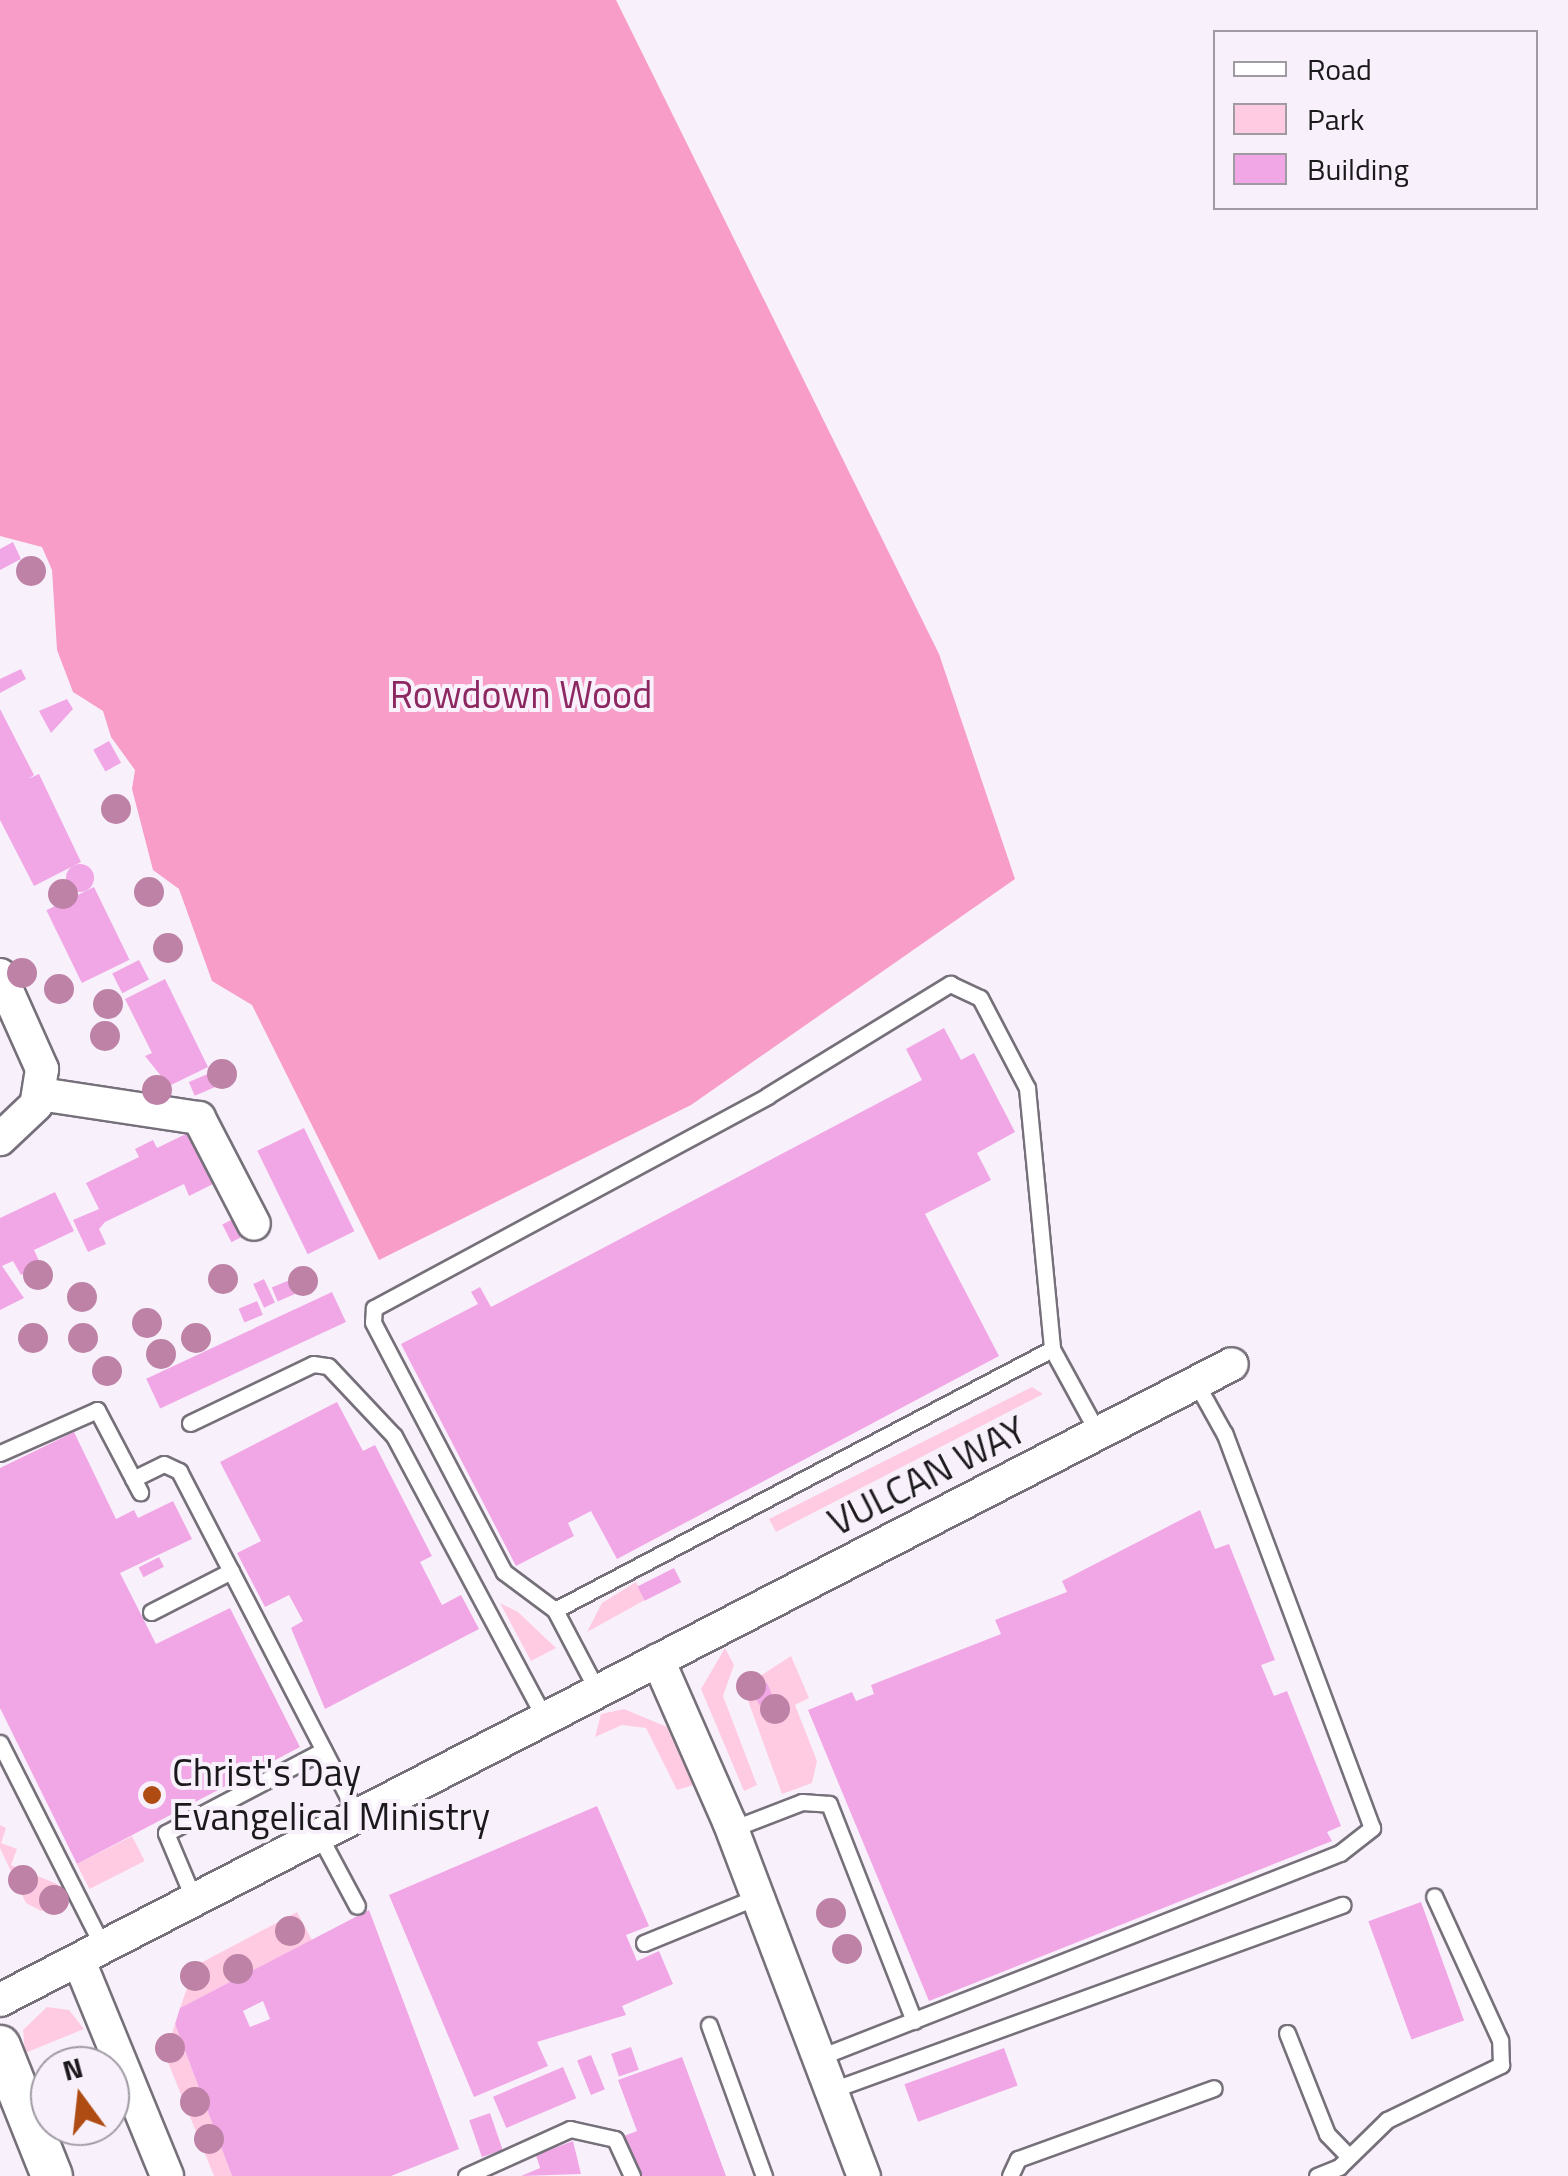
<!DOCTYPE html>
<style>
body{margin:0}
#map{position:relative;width:1568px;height:2176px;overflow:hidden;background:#f8f1fc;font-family:"Titillium Web",sans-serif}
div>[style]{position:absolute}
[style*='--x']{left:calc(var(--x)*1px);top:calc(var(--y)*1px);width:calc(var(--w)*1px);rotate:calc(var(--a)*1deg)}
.green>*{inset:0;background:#ffcbe2;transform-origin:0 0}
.forest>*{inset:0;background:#f79dc7}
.building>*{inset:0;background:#f1a7e6;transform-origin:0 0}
.round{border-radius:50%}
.roads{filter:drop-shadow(2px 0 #76707a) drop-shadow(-2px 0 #76707a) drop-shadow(0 2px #76707a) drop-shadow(0 -2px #76707a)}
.service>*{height:15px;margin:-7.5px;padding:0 7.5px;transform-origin:7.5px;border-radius:7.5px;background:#fff}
.minor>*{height:32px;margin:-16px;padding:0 16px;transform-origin:16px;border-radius:16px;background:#fff}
.tertiary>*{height:40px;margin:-20px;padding:0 20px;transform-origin:20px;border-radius:20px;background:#fff}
.trees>*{width:30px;height:30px;margin:-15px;border-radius:50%;background:#bd82a6}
.dots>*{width:28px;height:28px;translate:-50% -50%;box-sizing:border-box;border:5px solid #f8f1fc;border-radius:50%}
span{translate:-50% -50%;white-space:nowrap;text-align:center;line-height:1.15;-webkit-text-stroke:8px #f8f1fc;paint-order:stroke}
.park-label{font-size:38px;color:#8d2760}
.street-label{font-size:38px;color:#1c191d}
.poi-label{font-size:38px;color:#1c191d}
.left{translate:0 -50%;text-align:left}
.legend{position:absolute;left:1213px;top:30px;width:325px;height:180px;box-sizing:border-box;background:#f8f1fc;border:2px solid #a09ba3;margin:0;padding:12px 18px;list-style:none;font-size:30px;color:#1c191d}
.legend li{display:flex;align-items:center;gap:20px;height:50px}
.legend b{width:50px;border:2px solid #a09ba3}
.north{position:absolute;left:30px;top:2046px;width:100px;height:100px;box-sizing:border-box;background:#f8f1fc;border:2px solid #a09ba3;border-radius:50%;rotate:345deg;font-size:28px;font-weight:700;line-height:40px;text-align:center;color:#1c191d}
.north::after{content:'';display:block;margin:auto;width:35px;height:45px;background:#af4c14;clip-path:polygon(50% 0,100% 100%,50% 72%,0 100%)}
</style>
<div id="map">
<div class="green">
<i style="clip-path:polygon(1032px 1387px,1043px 1394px,776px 1532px,769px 1519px)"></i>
<i style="clip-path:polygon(636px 1582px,645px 1600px,587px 1632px,602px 1603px)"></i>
<i style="clip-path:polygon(500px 1603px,518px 1612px,556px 1648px,531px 1661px)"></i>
<i style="clip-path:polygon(725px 1648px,734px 1665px,723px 1696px,757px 1785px,744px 1791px,701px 1689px)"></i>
<i style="clip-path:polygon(791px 1656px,809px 1698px,795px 1705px,817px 1761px,812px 1783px,782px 1794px,743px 1687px)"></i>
<i style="clip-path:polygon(624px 1709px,667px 1727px,693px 1785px,677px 1790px,646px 1728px,622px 1725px,595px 1737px,601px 1714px)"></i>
<i style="clip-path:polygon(0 1825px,6px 1828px,1px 1843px,17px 1849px,11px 1865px,57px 1884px,69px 1903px,41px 1911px,26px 1903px,0 1848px)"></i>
<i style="left:132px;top:1836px;width:28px;height:62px;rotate:63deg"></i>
<i style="clip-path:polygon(297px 1912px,312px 1940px,180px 2008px,195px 1966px)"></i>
<i style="clip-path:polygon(47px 2007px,69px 2010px,84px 2029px,25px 2053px,23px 2030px)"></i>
<i style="clip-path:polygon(175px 2024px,232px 2176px,214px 2176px,165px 2055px)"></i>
</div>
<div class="forest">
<i style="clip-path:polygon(0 0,616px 0,939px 654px,1015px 879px,691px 1105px,379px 1260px,252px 1005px,212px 981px,179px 889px,153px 870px,132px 789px,135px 770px,111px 737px,103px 711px,73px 692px,57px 650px,52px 570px,42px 547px,0 536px)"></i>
</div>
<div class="building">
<i style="clip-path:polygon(13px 542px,21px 559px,0 570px,0 549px)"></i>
<i style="clip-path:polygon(21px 669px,26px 679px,0 693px,0 679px)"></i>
<i style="clip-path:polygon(67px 699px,73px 709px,51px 733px,39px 711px)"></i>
<i style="clip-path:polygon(0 709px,34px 775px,28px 779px,39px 774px,81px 862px,34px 886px,0 820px)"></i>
<i style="left:109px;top:741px;width:25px;height:18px;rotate:61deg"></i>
<i class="round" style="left:66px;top:864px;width:28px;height:28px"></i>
<i style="left:94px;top:887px;width:81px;height:53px;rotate:64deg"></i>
<i style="left:139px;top:960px;width:22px;height:30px;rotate:63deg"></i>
<i style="clip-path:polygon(165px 979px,208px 1067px,169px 1086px,145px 1056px,152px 1053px,125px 999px)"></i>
<i style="clip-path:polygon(944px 1028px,961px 1060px,974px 1053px,1015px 1132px,977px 1153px,991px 1180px,925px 1214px,999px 1356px,617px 1559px,591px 1511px,568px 1523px,574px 1536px,516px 1566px,401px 1344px,478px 1304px,471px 1292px,480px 1287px,491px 1307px,922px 1080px,906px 1049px)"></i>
<i style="left:210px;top:1073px;width:15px;height:23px;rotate:67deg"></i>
<i style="left:304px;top:1128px;width:115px;height:52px;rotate:64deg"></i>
<i style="clip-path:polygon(190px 1132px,215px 1183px,189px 1196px,184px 1184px,105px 1222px,99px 1229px,106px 1244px,88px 1252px,73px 1220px,99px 1209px,86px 1183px,139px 1157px,135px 1149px,153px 1140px,157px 1148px)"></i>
<i style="clip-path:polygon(55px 1192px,74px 1231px,34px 1250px,41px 1265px,21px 1275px,13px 1261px,2px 1266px,24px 1298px,0 1310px,0 1218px)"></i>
<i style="left:233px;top:1219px;width:20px;height:12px;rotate:63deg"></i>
<i style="left:264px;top:1279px;width:26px;height:12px;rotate:65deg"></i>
<i style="left:292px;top:1279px;width:15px;height:22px;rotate:67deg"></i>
<i style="left:332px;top:1292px;width:33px;height:205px;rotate:65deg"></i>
<i style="left:257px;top:1301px;width:15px;height:20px;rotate:67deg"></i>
<i style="clip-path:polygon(337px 1402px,363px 1451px,375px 1445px,432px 1556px,420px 1562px,442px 1605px,461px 1595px,479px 1629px,325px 1709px,291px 1628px,303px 1621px,289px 1595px,265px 1607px,237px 1553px,261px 1541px,220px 1462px)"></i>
<i style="clip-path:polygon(74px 1432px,116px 1519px,134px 1510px,138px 1518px,173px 1501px,192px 1539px,120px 1573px,156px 1644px,230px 1608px,300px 1747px,77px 1864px,0 1708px,0 1468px)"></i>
<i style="clip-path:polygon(1200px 1510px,1215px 1549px,1229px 1544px,1275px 1660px,1261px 1665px,1274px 1696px,1287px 1691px,1341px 1826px,1327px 1832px,1332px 1841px,929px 2001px,808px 1710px,852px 1692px,856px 1701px,874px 1694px,871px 1685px,1001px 1634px,995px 1620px,1067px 1592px,1062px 1581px)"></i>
<i style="left:159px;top:1557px;width:11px;height:23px;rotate:63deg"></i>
<i style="left:674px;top:1568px;width:16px;height:41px;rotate:63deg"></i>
<i style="left:767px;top:1683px;width:17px;height:16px;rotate:66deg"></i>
<i style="clip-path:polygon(597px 1806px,649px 1926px,626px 1935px,637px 1961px,659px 1951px,673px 1984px,622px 2006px,626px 2015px,537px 2042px,548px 2066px,474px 2097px,389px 1895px)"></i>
<i style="left:1421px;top:1902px;width:126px;height:56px;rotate:70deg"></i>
<i style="clip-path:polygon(evenodd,369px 1910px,459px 2149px,391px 2176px,232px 2176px,175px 2024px,180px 2008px,369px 1910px,263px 2001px,270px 2019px,250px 2027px,243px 2011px,263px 2001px)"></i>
<i style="left:631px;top:2047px;width:24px;height:21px;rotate:71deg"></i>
<i style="left:1004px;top:2048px;width:40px;height:106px;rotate:70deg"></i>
<i style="left:591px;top:2055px;width:37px;height:15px;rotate:68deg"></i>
<i style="clip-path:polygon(682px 2057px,726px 2176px,639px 2176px,624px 2136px,637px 2131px,618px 2080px)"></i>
<i style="left:563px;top:2067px;width:34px;height:76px;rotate:67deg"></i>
<i style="left:490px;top:2113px;width:39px;height:22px;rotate:71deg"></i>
<i style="clip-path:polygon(573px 2141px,581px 2174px,521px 2176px,540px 2168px,536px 2155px)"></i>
</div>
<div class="roads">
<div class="service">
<i style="--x:190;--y:1423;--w:136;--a:-25.6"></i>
<i style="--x:313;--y:1364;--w:15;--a:8"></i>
<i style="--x:328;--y:1366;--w:96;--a:46.7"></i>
<i style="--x:394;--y:1436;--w:321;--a:61.9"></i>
<i style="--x:0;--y:1453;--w:106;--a:-23.9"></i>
<i style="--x:97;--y:1410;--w:93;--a:62.3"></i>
<i style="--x:133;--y:1479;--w:34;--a:-26"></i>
<i style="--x:164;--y:1464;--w:17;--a:25"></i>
<i style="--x:179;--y:1471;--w:389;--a:62.6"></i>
<i style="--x:555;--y:1610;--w:561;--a:-27.71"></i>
<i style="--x:151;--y:1612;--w:90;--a:-27.1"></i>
<i style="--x:598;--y:1692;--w:93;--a:-117.7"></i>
<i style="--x:555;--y:1610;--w:64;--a:-143.3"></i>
<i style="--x:504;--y:1572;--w:282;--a:-117.7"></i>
<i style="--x:373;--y:1322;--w:14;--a:-86"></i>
<i style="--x:374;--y:1308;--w:447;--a:-28.3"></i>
<i style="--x:767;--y:1096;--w:215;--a:-31.5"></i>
<i style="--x:950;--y:984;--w:33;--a:25"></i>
<i style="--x:980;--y:998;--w:102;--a:62.4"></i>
<i style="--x:1027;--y:1088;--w:262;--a:84.5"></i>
<i style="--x:1052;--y:1349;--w:96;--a:61.3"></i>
<i style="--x:0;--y:1743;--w:231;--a:63.2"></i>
<i style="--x:732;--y:1829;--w:75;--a:-21.1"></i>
<i style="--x:802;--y:1802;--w:27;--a:4"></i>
<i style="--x:829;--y:1804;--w:233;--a:68.6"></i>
<i style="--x:320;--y:1837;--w:78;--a:61.8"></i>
<i style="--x:195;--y:1902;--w:75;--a:-112.8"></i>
<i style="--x:166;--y:1833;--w:178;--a:-27.7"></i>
<i style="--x:644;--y:1943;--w:124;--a:-22.2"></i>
<i style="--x:709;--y:2025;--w:161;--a:70"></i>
<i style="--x:1287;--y:2033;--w:109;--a:68.4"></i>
<i style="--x:1327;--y:2134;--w:30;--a:46"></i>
<i style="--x:820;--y:2057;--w:559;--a:-21.42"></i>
<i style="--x:1340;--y:1853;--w:41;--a:-38"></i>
<i style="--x:1372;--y:1828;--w:422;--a:-110.5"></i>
<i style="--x:1224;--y:1433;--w:57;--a:-119.2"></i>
<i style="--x:832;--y:2090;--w:543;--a:-19.94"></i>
<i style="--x:466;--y:2176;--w:114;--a:-24.3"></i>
<i style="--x:570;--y:2129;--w:46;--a:12.5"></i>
<i style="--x:615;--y:2139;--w:41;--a:65.3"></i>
<i style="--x:1010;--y:2176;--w:19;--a:-65"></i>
<i style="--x:1018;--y:2159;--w:208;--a:-19.9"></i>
<i style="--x:1317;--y:2176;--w:24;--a:-22"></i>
<i style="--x:1339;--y:2167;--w:67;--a:-44.4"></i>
<i style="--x:1387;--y:2120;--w:127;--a:-25.8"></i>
<i style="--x:1501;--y:2065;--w:25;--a:-92"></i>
<i style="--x:1500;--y:2040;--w:158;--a:-114.6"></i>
</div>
<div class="minor">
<i style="--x:0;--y:975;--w:103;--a:65.9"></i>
<i style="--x:42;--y:1069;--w:36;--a:99"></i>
<i style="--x:36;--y:1105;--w:50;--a:136.6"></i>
<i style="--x:40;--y:1094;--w:161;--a:8.6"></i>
<i style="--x:199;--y:1118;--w:119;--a:62.6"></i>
<i style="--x:658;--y:1660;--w:179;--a:66.3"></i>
<i style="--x:730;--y:1824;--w:377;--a:69.2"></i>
<i style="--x:79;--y:1961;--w:232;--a:67.7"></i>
<i style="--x:0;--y:2000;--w:1386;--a:-27.3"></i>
</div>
<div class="tertiary">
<i style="--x:0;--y:2046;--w:140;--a:68.2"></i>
</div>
</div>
<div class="trees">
<i style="left:31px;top:571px"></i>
<i style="left:116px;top:809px"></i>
<i style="left:149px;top:892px"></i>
<i style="left:63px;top:894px"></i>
<i style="left:168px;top:948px"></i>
<i style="left:22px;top:973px"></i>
<i style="left:59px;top:989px"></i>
<i style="left:108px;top:1004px"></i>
<i style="left:105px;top:1036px"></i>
<i style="left:222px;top:1074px"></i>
<i style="left:157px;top:1090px"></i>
<i style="left:38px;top:1275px"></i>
<i style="left:223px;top:1279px"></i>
<i style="left:303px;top:1281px"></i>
<i style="left:82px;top:1297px"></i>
<i style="left:147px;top:1323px"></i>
<i style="left:33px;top:1338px"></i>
<i style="left:83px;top:1338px"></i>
<i style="left:196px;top:1338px"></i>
<i style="left:161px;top:1354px"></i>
<i style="left:107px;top:1371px"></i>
<i style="left:751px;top:1686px"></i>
<i style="left:775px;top:1709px"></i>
<i style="left:23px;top:1880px"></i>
<i style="left:54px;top:1900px"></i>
<i style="left:831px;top:1913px"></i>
<i style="left:290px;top:1931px"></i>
<i style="left:847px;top:1949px"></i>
<i style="left:238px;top:1969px"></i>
<i style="left:195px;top:1976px"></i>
<i style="left:170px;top:2048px"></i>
<i style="left:195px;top:2102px"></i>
<i style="left:209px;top:2139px"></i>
</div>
<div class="dots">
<i style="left:152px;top:1795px;background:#af4c14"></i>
</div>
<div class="park-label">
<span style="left:521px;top:695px">Rowdown Wood</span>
</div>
<div class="street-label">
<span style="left:927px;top:1476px;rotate:-27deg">VULCAN WAY</span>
</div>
<div class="poi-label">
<span class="left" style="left:172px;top:1795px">Christ's Day<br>Evangelical Ministry</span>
</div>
<ul class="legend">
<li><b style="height:12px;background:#fff"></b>Road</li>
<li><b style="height:28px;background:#ffcbe2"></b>Park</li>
<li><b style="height:28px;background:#f1a7e6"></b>Building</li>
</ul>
<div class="north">N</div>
</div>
